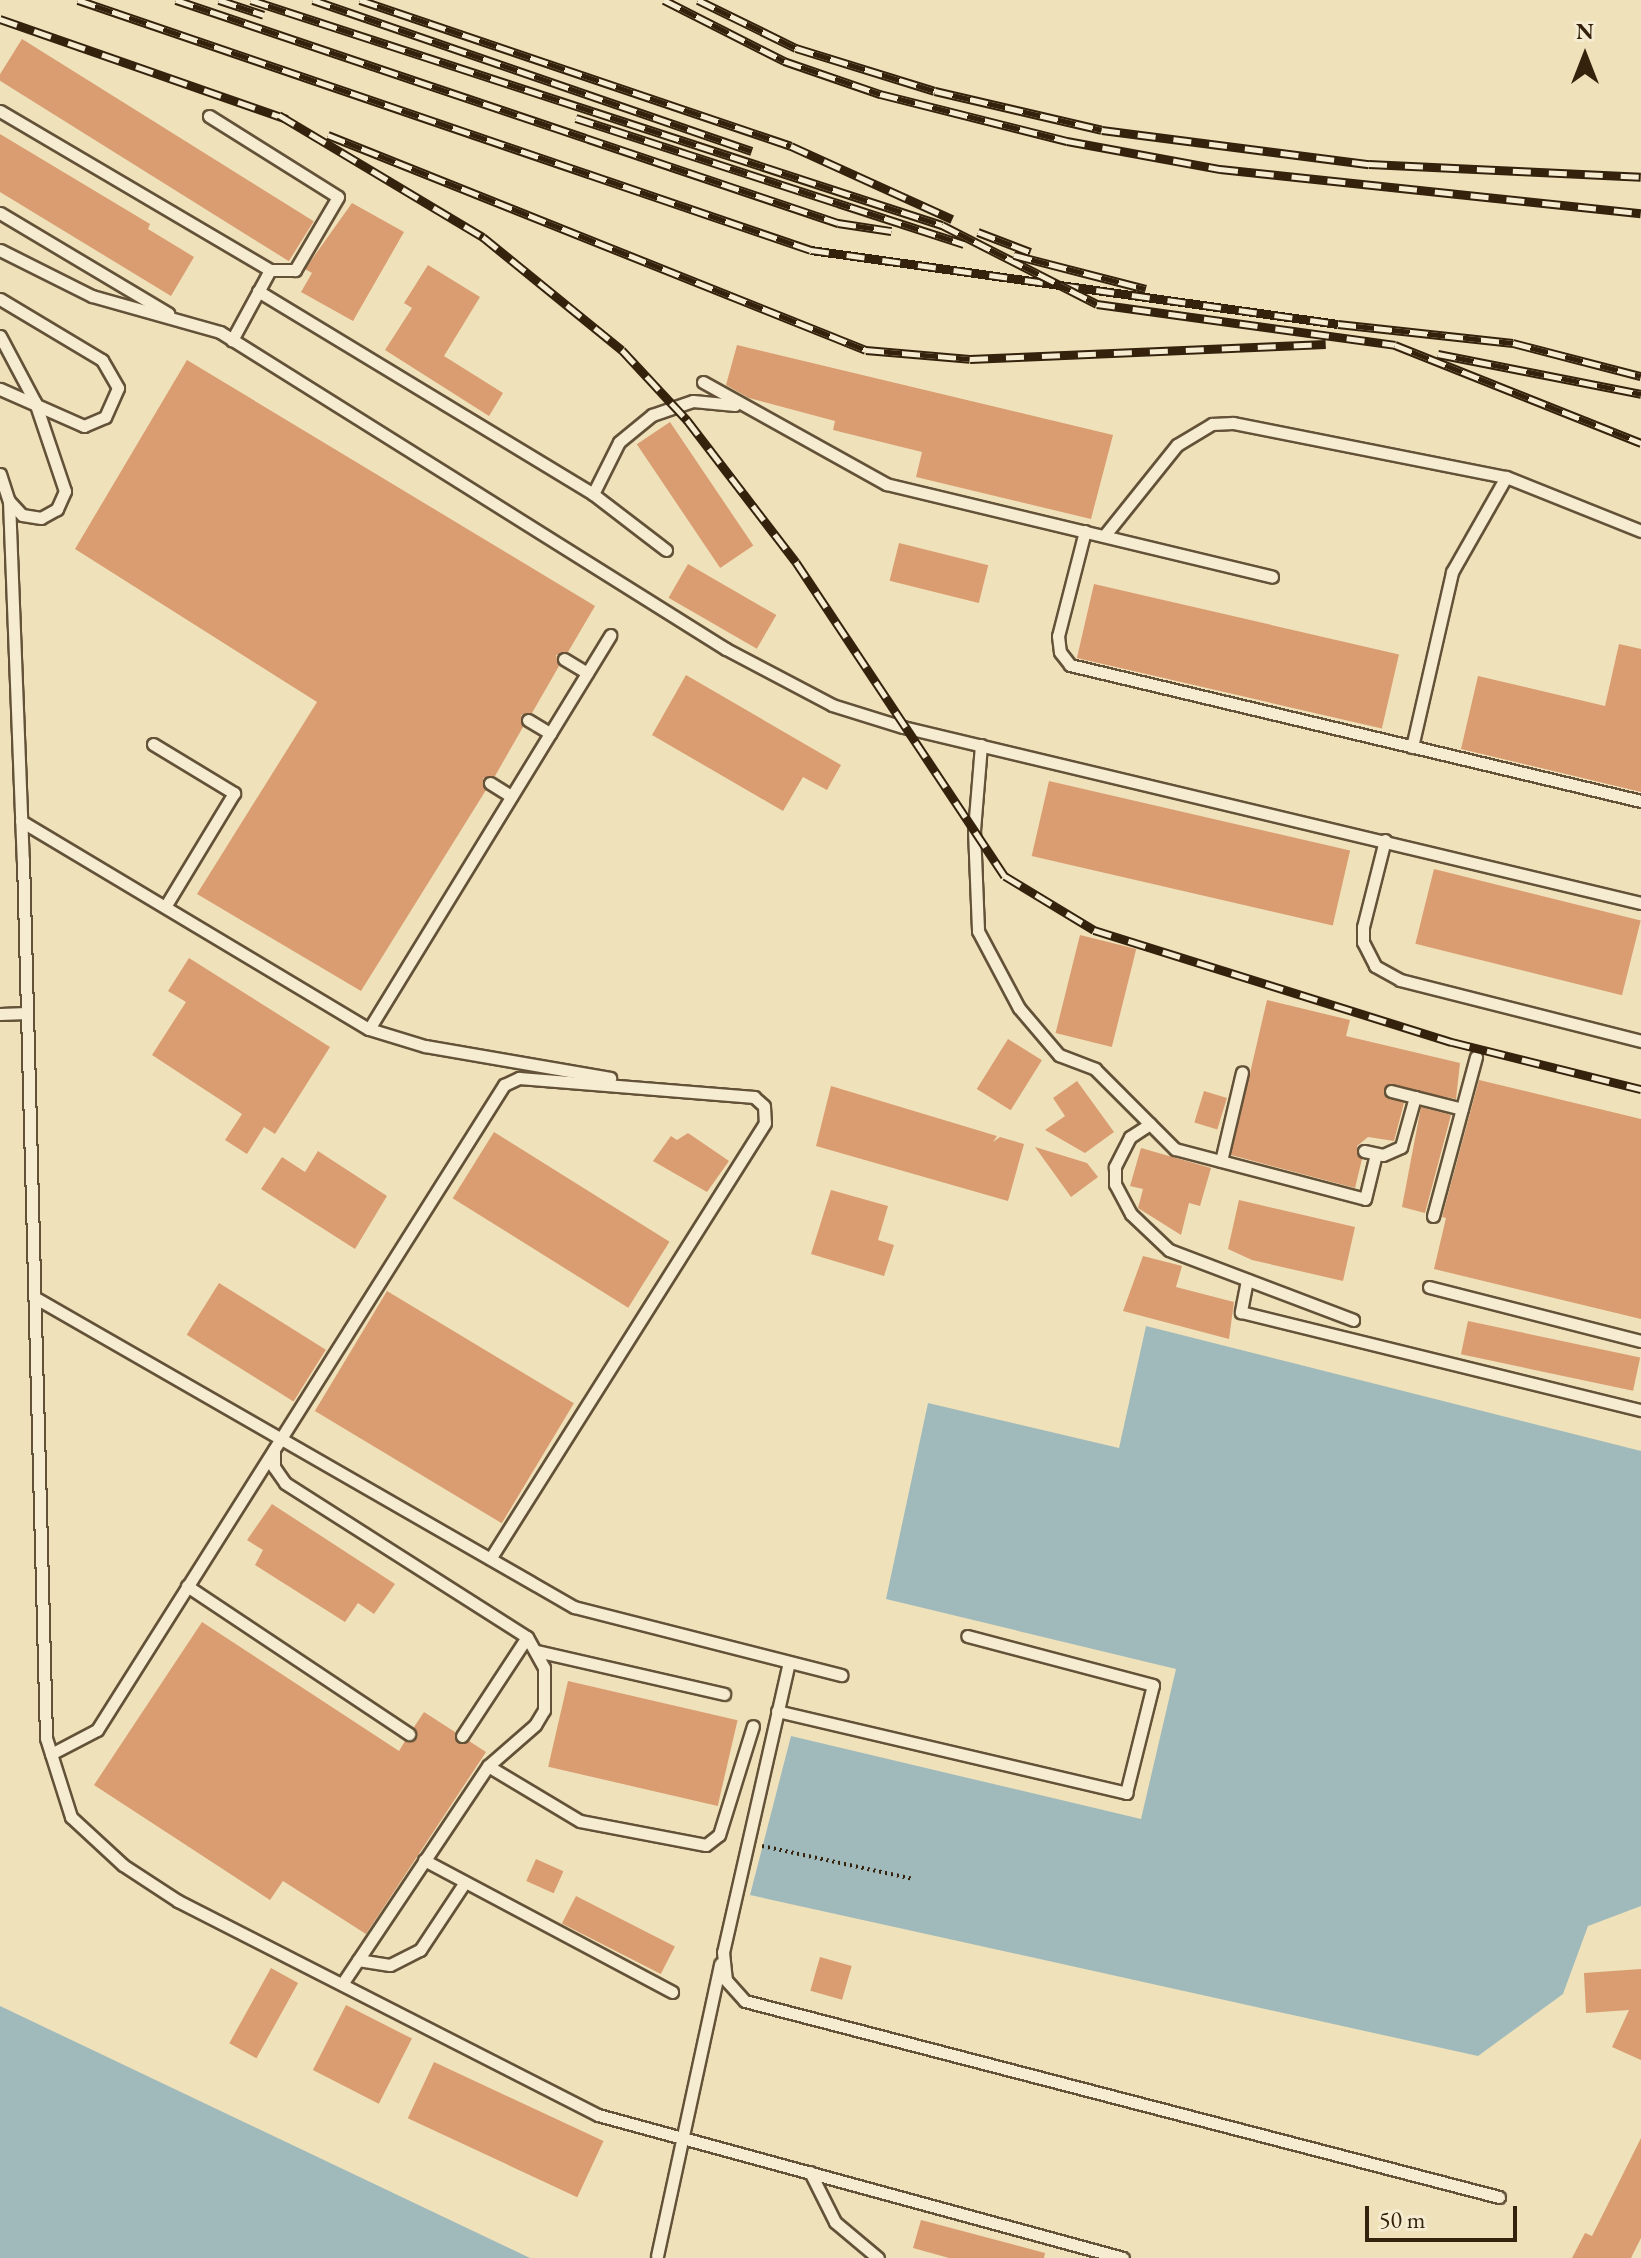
<!DOCTYPE html>
<style>
body{margin:0}
#map{position:relative;width:1641px;height:2258px;overflow:hidden;background:#efe1ba;font-family:"EB Garamond",serif}
div>[style]{position:absolute}
[style*='--x']{left:calc(var(--x)*1px);top:calc(var(--y)*1px);width:calc(var(--w)*1px);rotate:calc(var(--a)*1deg)}
.water>*{inset:0;background:#a0babc}
.building>*{inset:0;background:#da9d71;transform-origin:0 0}
.path>*{height:4px;margin-top:-2px;transform-origin:0;background:repeating-linear-gradient(90deg,#34220c 0 2px,transparent 0 6px)}
.roads{filter:drop-shadow(2px 0 #635238) drop-shadow(-2px 0 #635238) drop-shadow(0 2px #635238) drop-shadow(0 -2px #635238)}
.lane>*{height:11px;margin:-5.5px;padding:0 5.5px;transform-origin:5.5px;border-radius:5.5px;background:#f5ecd2}
.rail>*{height:9px;margin-top:-4.5px;transform-origin:0;background:repeating-linear-gradient(90deg,#f5ecd2 0 18px,#34220c 0 36px);box-sizing:border-box;border-block:2px solid #34220c}
span{translate:-50% -50%;white-space:nowrap;text-align:center;line-height:1.15;-webkit-text-stroke:6px #f5ecd2;paint-order:stroke}
.north{position:absolute;left:1545px;top:16px;width:80px;height:80px;-webkit-text-stroke:6px #f5ecd2;paint-order:stroke;rotate:0deg;font-size:22px;font-weight:700;line-height:32px;text-align:center;color:#34220c}
.north::after{content:'';display:block;margin:auto;width:28px;height:36px;background:#34220c;clip-path:polygon(50% 0,100% 100%,50% 72%,0 100%)}
.scale{position:absolute;left:1365px;top:2206px;width:152px;height:36px;box-sizing:border-box;border:4px solid #34220c;border-top:0;padding-left:10px;font-size:24px;line-height:28px;white-space:nowrap;color:#34220c;-webkit-text-stroke:6px #f5ecd2;paint-order:stroke}
</style>
<div id="map">
<div class="water">
<i style="clip-path:polygon(1146px 1326px,1641px 1451px,1641px 1906px,1588px 1926px,1563px 1994px,1478px 2056px,750px 1895px,791px 1736px,1141px 1819px,1176px 1669px,886px 1599px,928px 1403px,1119px 1448px)"></i>
<i style="clip-path:polygon(0 2006px,530px 2258px,0 2258px)"></i>
</div>
<div class="building">
<i style="left:22px;top:39px;width:344px;height:47px;rotate:32deg"></i>
<i style="clip-path:polygon(0 134px,150px 224px,148px 229px,194px 257px,171px 296px,0 192px)"></i>
<i style="clip-path:polygon(352px 203px,404px 232px,353px 321px,301px 292px,312px 273px,305px 269px)"></i>
<i style="clip-path:polygon(428px 265px,480px 297px,444px 356px,503px 393px,489px 416px,385px 350px,412px 308px,404px 303px)"></i>
<i style="clip-path:polygon(737px 345px,1113px 435px,1091px 519px,916px 477px,922px 452px,833px 430px,835px 421px,749px 398px,726px 385px)"></i>
<i style="clip-path:polygon(187px 360px,595px 606px,568px 652px,556px 655px,559px 666px,532px 713px,521px 715px,523px 727px,495px 776px,483px 778px,486px 790px,361px 991px,197px 894px,317px 702px,75px 549px)"></i>
<i style="left:670px;top:422px;width:149px;height:40px;rotate:56deg"></i>
<i style="left:899px;top:543px;width:92px;height:39px;rotate:14deg"></i>
<i style="left:688px;top:564px;width:102px;height:39px;rotate:30deg"></i>
<i style="left:1094px;top:584px;width:313px;height:76px;rotate:13deg"></i>
<i style="clip-path:polygon(1619px 644px,1641px 649px,1641px 792px,1461px 749px,1478px 676px,1605px 706px)"></i>
<i style="clip-path:polygon(686px 675px,841px 765px,827px 790px,803px 777px,783px 811px,652px 735px)"></i>
<i style="left:1049px;top:781px;width:309px;height:77px;rotate:13deg"></i>
<i style="left:1434px;top:869px;width:213px;height:77px;rotate:14deg"></i>
<i style="left:1080px;top:935px;width:58px;height:101px;rotate:14deg"></i>
<i style="clip-path:polygon(189px 958px,330px 1047px,275px 1134px,264px 1127px,247px 1154px,225px 1140px,242px 1114px,152px 1055px,186px 1002px,168px 991px)"></i>
<i style="clip-path:polygon(1267px 1000px,1350px 1020px,1346px 1036px,1460px 1063px,1456px 1099px,1386px 1085px,1385px 1096px,1404px 1103px,1394px 1141px,1368px 1137px,1357px 1146px,1362px 1159px,1355px 1188px,1231px 1155px)"></i>
<i style="left:1008px;top:1039px;width:40px;height:59px;rotate:32deg"></i>
<i style="clip-path:polygon(1479px 1080px,1641px 1119px,1641px 1319px,1434px 1269px,1446px 1218px,1442px 1217px)"></i>
<i style="clip-path:polygon(1077px 1081px,1114px 1132px,1085px 1153px,1045px 1130px,1065px 1116px,1053px 1098px)"></i>
<i style="clip-path:polygon(831px 1086px,997px 1136px,993px 1142px,1000px 1137px,1024px 1144px,1008px 1201px,816px 1146px)"></i>
<i style="left:1204px;top:1091px;width:24px;height:33px;rotate:17deg"></i>
<i style="clip-path:polygon(1421px 1107px,1451px 1115px,1425px 1213px,1402px 1207px)"></i>
<i style="left:494px;top:1132px;width:207px;height:78px;rotate:32deg"></i>
<i style="clip-path:polygon(688px 1133px,729px 1161px,707px 1192px,653px 1161px,671px 1136px,677px 1140px)"></i>
<i style="clip-path:polygon(1035px 1147px,1087px 1163px,1098px 1177px,1071px 1197px)"></i>
<i style="clip-path:polygon(1141px 1148px,1211px 1168px,1200px 1206px,1189px 1203px,1181px 1235px,1138px 1208px,1143px 1189px,1130px 1186px)"></i>
<i style="clip-path:polygon(318px 1151px,387px 1196px,355px 1249px,261px 1189px,282px 1157px,305px 1172px)"></i>
<i style="clip-path:polygon(831px 1190px,888px 1206px,878px 1240px,894px 1245px,884px 1276px,811px 1254px)"></i>
<i style="clip-path:polygon(1239px 1200px,1355px 1227px,1343px 1281px,1252px 1260px,1228px 1249px)"></i>
<i style="clip-path:polygon(1143px 1256px,1182px 1266px,1176px 1287px,1234px 1302px,1229px 1339px,1123px 1311px)"></i>
<i style="left:219px;top:1283px;width:126px;height:61px;rotate:32deg"></i>
<i style="left:387px;top:1291px;width:218px;height:140px;rotate:31deg"></i>
<i style="left:1468px;top:1321px;width:176px;height:34px;rotate:12deg"></i>
<i style="clip-path:polygon(272px 1504px,395px 1584px,374px 1614px,358px 1603px,345px 1622px,255px 1565px,263px 1550px,247px 1540px)"></i>
<i style="clip-path:polygon(202px 1622px,399px 1751px,405px 1741px,416px 1738px,414px 1727px,424px 1712px,455px 1732px,458px 1743px,469px 1741px,486px 1752px,366px 1934px,283px 1881px,270px 1900px,94px 1785px)"></i>
<i style="left:568px;top:1681px;width:174px;height:88px;rotate:13deg"></i>
<i style="left:536px;top:1859px;width:30px;height:24px;rotate:24deg"></i>
<i style="left:576px;top:1896px;width:111px;height:31px;rotate:27deg"></i>
<i style="left:820px;top:1957px;width:33px;height:35px;rotate:16deg"></i>
<i style="left:271px;top:1968px;width:31px;height:86px;rotate:29deg"></i>
<i style="clip-path:polygon(1641px 1969px,1641px 2060px,1612px 2047px,1629px 2010px,1586px 2013px,1584px 1973px)"></i>
<i style="left:346px;top:2005px;width:74px;height:73px;rotate:27deg"></i>
<i style="left:434px;top:2062px;width:187px;height:62px;rotate:25deg"></i>
<i style="clip-path:polygon(1641px 2138px,1641px 2238px,1631px 2258px,1572px 2258px,1585px 2233px,1592px 2236px)"></i>
<i style="clip-path:polygon(921px 2220px,1045px 2253px,1044px 2258px,949px 2258px,913px 2248px)"></i>
</div>
<div class="path">
<i style="--x:762;--y:1846;--w:155;--a:12.3"></i>
</div>
<div class="roads">
<div class="lane">
<i style="--x:0;--y:111;--w:313;--a:30.5"></i>
<i style="--x:209;--y:116;--w:152;--a:32.1"></i>
<i style="--x:338;--y:197;--w:85;--a:120.5"></i>
<i style="--x:295;--y:270;--w:25;--a:180"></i>
<i style="--x:270;--y:270;--w:80;--a:118.5"></i>
<i style="--x:0;--y:213;--w:196;--a:30.8"></i>
<i style="--x:0;--y:250;--w:103;--a:26.6"></i>
<i style="--x:92;--y:296;--w:133;--a:15.7"></i>
<i style="--x:220;--y:332;--w:597;--a:32.07"></i>
<i style="--x:726;--y:649;--w:120;--a:27.8"></i>
<i style="--x:832;--y:705;--w:74;--a:17.2"></i>
<i style="--x:903;--y:727;--w:759;--a:13.41"></i>
<i style="--x:258;--y:291;--w:392;--a:31.2"></i>
<i style="--x:593;--y:494;--w:92;--a:37.5"></i>
<i style="--x:0;--y:299;--w:119;--a:30.9"></i>
<i style="--x:102;--y:360;--w:32;--a:60"></i>
<i style="--x:118;--y:388;--w:32;--a:114"></i>
<i style="--x:105;--y:417;--w:23;--a:157"></i>
<i style="--x:84;--y:426;--w:92;--a:-156.2"></i>
<i style="--x:0;--y:336;--w:75;--a:62.1"></i>
<i style="--x:35;--y:402;--w:94;--a:71.4"></i>
<i style="--x:65;--y:491;--w:20;--a:114"></i>
<i style="--x:57;--y:509;--w:18;--a:151"></i>
<i style="--x:41;--y:518;--w:19;--a:-171"></i>
<i style="--x:22;--y:515;--w:19;--a:-133"></i>
<i style="--x:703;--y:382;--w:210;--a:29.1"></i>
<i style="--x:886;--y:484;--w:397;--a:13.5"></i>
<i style="--x:0;--y:474;--w:28;--a:72"></i>
<i style="--x:9;--y:501;--w:358;--a:87.8"></i>
<i style="--x:23;--y:859;--w:879;--a:88.5"></i>
<i style="--x:46;--y:1738;--w:83;--a:72.4"></i>
<i style="--x:71;--y:1817;--w:71;--a:42.7"></i>
<i style="--x:123;--y:1865;--w:66;--a:33.2"></i>
<i style="--x:178;--y:1901;--w:471;--a:27"></i>
<i style="--x:598;--y:2115;--w:544;--a:15.24"></i>
<i style="--x:593;--y:494;--w:58;--a:-63.4"></i>
<i style="--x:619;--y:442;--w:43;--a:-39.3"></i>
<i style="--x:652;--y:415;--w:43;--a:-18.9"></i>
<i style="--x:693;--y:401;--w:42;--a:5.4"></i>
<i style="--x:1085;--y:531;--w:108;--a:104.4"></i>
<i style="--x:1058;--y:636;--w:16;--a:83"></i>
<i style="--x:1060;--y:652;--w:16;--a:52"></i>
<i style="--x:1070;--y:665;--w:587;--a:13.4"></i>
<i style="--x:1104;--y:536;--w:117;--a:-51.3"></i>
<i style="--x:1177;--y:445;--w:41;--a:-31"></i>
<i style="--x:1212;--y:424;--w:21;--a:-3"></i>
<i style="--x:1233;--y:423;--w:278;--a:11.2"></i>
<i style="--x:1506;--y:477;--w:145;--a:21.8"></i>
<i style="--x:564;--y:659;--w:27;--a:31"></i>
<i style="--x:528;--y:720;--w:26;--a:31"></i>
<i style="--x:153;--y:744;--w:95;--a:31.2"></i>
<i style="--x:234;--y:793;--w:133;--a:121.2"></i>
<i style="--x:981;--y:745;--w:85;--a:94.7"></i>
<i style="--x:974;--y:830;--w:101;--a:87.7"></i>
<i style="--x:978;--y:931;--w:87;--a:62"></i>
<i style="--x:1019;--y:1008;--w:62;--a:49.6"></i>
<i style="--x:1059;--y:1055;--w:39;--a:21"></i>
<i style="--x:1095;--y:1069;--w:113;--a:45"></i>
<i style="--x:1175;--y:1149;--w:196;--a:14.7"></i>
<i style="--x:1365;--y:1199;--w:46;--a:-76.3"></i>
<i style="--x:1412;--y:747;--w:180;--a:-77.1"></i>
<i style="--x:1452;--y:572;--w:109;--a:-60.4"></i>
<i style="--x:490;--y:783;--w:25;--a:32"></i>
<i style="--x:21;--y:821;--w:405;--a:30.9"></i>
<i style="--x:369;--y:1029;--w:59;--a:16.9"></i>
<i style="--x:425;--y:1046;--w:188;--a:9.8"></i>
<i style="--x:1385;--y:840;--w:90;--a:104.2"></i>
<i style="--x:1363;--y:927;--w:15;--a:90"></i>
<i style="--x:1363;--y:942;--w:27;--a:63"></i>
<i style="--x:1375;--y:966;--w:29;--a:29"></i>
<i style="--x:1400;--y:980;--w:249;--a:14.2"></i>
<i style="--x:0;--y:1014;--w:27;--a:-2"></i>
<i style="--x:369;--y:1029;--w:462;--a:-58.5"></i>
<i style="--x:1391;--y:1091;--w:73;--a:14.2"></i>
<i style="--x:1150;--y:1124;--w:24;--a:147"></i>
<i style="--x:1130;--y:1137;--w:34;--a:117"></i>
<i style="--x:1115;--y:1167;--w:17;--a:90"></i>
<i style="--x:1115;--y:1184;--w:34;--a:62"></i>
<i style="--x:1131;--y:1214;--w:52;--a:43.5"></i>
<i style="--x:1169;--y:1250;--w:197;--a:20.8"></i>
<i style="--x:1364;--y:1151;--w:19;--a:12"></i>
<i style="--x:1383;--y:1155;--w:20;--a:-24"></i>
<i style="--x:1401;--y:1147;--w:52;--a:-74.4"></i>
<i style="--x:1221;--y:1161;--w:91;--a:-76.7"></i>
<i style="--x:1433;--y:1216;--w:165;--a:-74.9"></i>
<i style="--x:1247;--y:1280;--w:33;--a:101"></i>
<i style="--x:1241;--y:1312;--w:412;--a:13.8"></i>
<i style="--x:1429;--y:1287;--w:219;--a:14.3"></i>
<i style="--x:34;--y:1297;--w:623;--a:29.86"></i>
<i style="--x:574;--y:1607;--w:276;--a:14.3"></i>
<i style="--x:274;--y:1450;--w:17;--a:90"></i>
<i style="--x:274;--y:1467;--w:19;--a:55"></i>
<i style="--x:285;--y:1483;--w:287;--a:32.5"></i>
<i style="--x:527;--y:1637;--w:35;--a:61"></i>
<i style="--x:544;--y:1668;--w:42;--a:90"></i>
<i style="--x:544;--y:1710;--w:17;--a:121"></i>
<i style="--x:535;--y:1725;--w:62;--a:138.9"></i>
<i style="--x:488;--y:1766;--w:262;--a:123.8"></i>
<i style="--x:187;--y:1586;--w:267;--a:33.7"></i>
<i style="--x:537;--y:1651;--w:192;--a:12.9"></i>
<i style="--x:789;--y:1662;--w:297;--a:102.8"></i>
<i style="--x:723;--y:1952;--w:28;--a:84"></i>
<i style="--x:726;--y:1980;--w:28;--a:48"></i>
<i style="--x:745;--y:2001;--w:779;--a:14.57"></i>
<i style="--x:777;--y:1711;--w:359;--a:13.2"></i>
<i style="--x:1126;--y:1793;--w:111;--a:-76"></i>
<i style="--x:1153;--y:1685;--w:192;--a:-165.2"></i>
<i style="--x:462;--y:1736;--w:118;--a:-56.7"></i>
<i style="--x:51;--y:1754;--w:52;--a:-27.6"></i>
<i style="--x:97;--y:1730;--w:763;--a:-57.75"></i>
<i style="--x:504;--y:1085;--w:17;--a:-25"></i>
<i style="--x:519;--y:1078;--w:236;--a:4.6"></i>
<i style="--x:754;--y:1097;--w:13;--a:42"></i>
<i style="--x:764;--y:1106;--w:17;--a:87"></i>
<i style="--x:765;--y:1123;--w:515;--a:122.24"></i>
<i style="--x:488;--y:1766;--w:107;--a:30.9"></i>
<i style="--x:580;--y:1821;--w:128;--a:10.8"></i>
<i style="--x:706;--y:1845;--w:16;--a:-38"></i>
<i style="--x:719;--y:1835;--w:114;--a:-72.7"></i>
<i style="--x:424;--y:1860;--w:281;--a:28"></i>
<i style="--x:358;--y:1960;--w:32;--a:9"></i>
<i style="--x:390;--y:1965;--w:34;--a:-27"></i>
<i style="--x:420;--y:1950;--w:78;--a:-56.5"></i>
<i style="--x:810;--y:2172;--w:56;--a:63.4"></i>
<i style="--x:835;--y:2222;--w:56;--a:39.9"></i>
<i style="--x:657;--y:2256;--w:299;--a:-77.8"></i>
</div>
</div>
<div class="rail">
<i style="--x:78;--y:0;--w:774;--a:18.83"></i>
<i style="--x:811;--y:250;--w:532;--a:7.99"></i>
<i style="--x:1338;--y:324;--w:176;--a:6.2"></i>
<i style="--x:1513;--y:343;--w:132;--a:14.5"></i>
<i style="--x:176;--y:0;--w:699;--a:18.62"></i>
<i style="--x:838;--y:223;--w:54;--a:8.6"></i>
<i style="--x:219;--y:0;--w:47;--a:18.4"></i>
<i style="--x:251;--y:0;--w:727;--a:18.04"></i>
<i style="--x:942;--y:225;--w:174;--a:27"></i>
<i style="--x:1097;--y:304;--w:301;--a:7.8"></i>
<i style="--x:1395;--y:345;--w:265;--a:21.7"></i>
<i style="--x:313;--y:0;--w:464;--a:19"></i>
<i style="--x:360;--y:0;--w:455;--a:18.7"></i>
<i style="--x:791;--y:146;--w:177;--a:24.4"></i>
<i style="--x:664;--y:0;--w:135;--a:26.9"></i>
<i style="--x:784;--y:61;--w:102;--a:19"></i>
<i style="--x:880;--y:94;--w:193;--a:14.1"></i>
<i style="--x:1067;--y:141;--w:156;--a:10.4"></i>
<i style="--x:1220;--y:169;--w:423;--a:6"></i>
<i style="--x:698;--y:0;--w:109;--a:26.1"></i>
<i style="--x:796;--y:48;--w:145;--a:17.2"></i>
<i style="--x:935;--y:91;--w:171;--a:13.1"></i>
<i style="--x:1102;--y:130;--w:269;--a:7.3"></i>
<i style="--x:1369;--y:164;--w:272;--a:2.7"></i>
<i style="--x:0;--y:19;--w:304;--a:19.2"></i>
<i style="--x:279;--y:115;--w:238;--a:30.9"></i>
<i style="--x:483;--y:237;--w:179;--a:39.1"></i>
<i style="--x:622;--y:350;--w:96;--a:47.1"></i>
<i style="--x:687;--y:420;--w:179;--a:52.5"></i>
<i style="--x:796;--y:562;--w:377;--a:56.4"></i>
<i style="--x:1005;--y:876;--w:104;--a:31.2"></i>
<i style="--x:1094;--y:930;--w:375;--a:17.4"></i>
<i style="--x:1452;--y:1042;--w:195;--a:14"></i>
<i style="--x:576;--y:118;--w:408;--a:18"></i>
<i style="--x:328;--y:135;--w:579;--a:21.78"></i>
<i style="--x:866;--y:350;--w:104;--a:4.9"></i>
<i style="--x:970;--y:359;--w:356;--a:-2.4"></i>
<i style="--x:978;--y:232;--w:56;--a:21"></i>
<i style="--x:1014;--y:255;--w:136;--a:14.4"></i>
<i style="--x:1438;--y:354;--w:207;--a:11.1"></i>
</div>
<div class="north">N</div>
<div class="scale">50 m</div>
</div>
